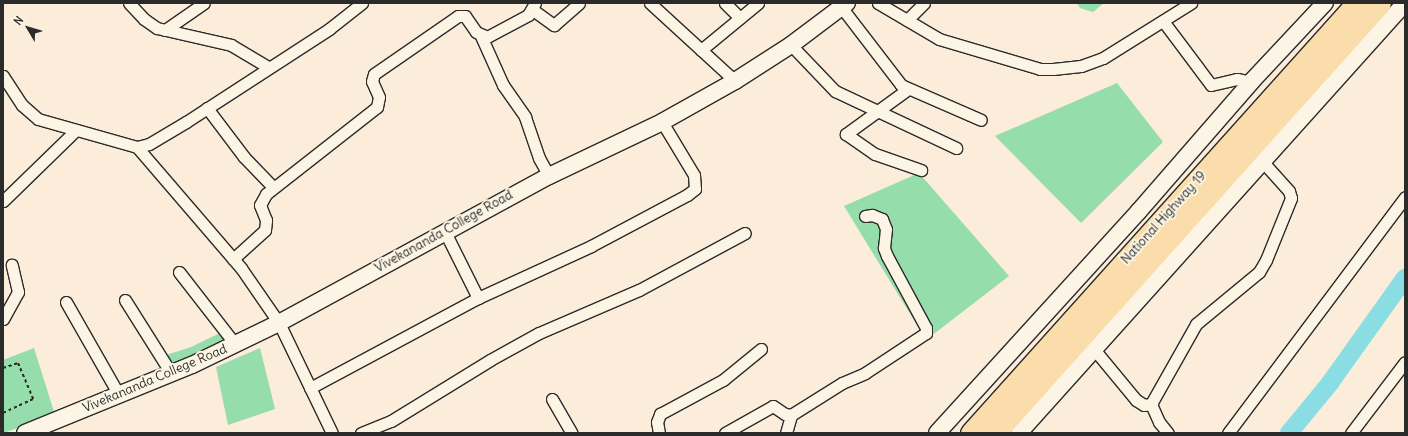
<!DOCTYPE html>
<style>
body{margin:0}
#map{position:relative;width:1408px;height:436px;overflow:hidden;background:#fcecda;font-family:Delius,sans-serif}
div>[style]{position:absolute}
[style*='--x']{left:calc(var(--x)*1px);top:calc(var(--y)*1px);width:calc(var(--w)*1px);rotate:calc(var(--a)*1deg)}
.green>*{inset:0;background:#95ddab}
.river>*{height:18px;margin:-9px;padding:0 9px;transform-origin:9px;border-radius:9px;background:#8bdde4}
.path>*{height:2px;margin-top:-1px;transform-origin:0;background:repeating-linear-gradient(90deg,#2b2b2b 0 3px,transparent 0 6px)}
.roads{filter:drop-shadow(1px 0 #2b2b2b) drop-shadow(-1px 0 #2b2b2b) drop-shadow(0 1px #2b2b2b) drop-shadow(0 -1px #2b2b2b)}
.street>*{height:11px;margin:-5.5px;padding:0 5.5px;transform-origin:5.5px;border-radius:5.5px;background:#fcf5e5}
.secondary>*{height:16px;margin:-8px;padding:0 8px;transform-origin:8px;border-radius:8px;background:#fcf5e5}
.highway>*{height:21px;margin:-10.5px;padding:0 10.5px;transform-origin:10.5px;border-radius:10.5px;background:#faddab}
span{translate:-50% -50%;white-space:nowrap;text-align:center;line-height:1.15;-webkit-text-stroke:4px #fcf5e5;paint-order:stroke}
.street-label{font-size:13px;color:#2b2b2b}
.frame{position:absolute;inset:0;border:4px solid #2b2b2b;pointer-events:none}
.north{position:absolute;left:8px;top:8px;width:40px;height:40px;-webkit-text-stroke:3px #fcf5e5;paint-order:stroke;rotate:308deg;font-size:11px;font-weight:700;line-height:16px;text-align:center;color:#2b2b2b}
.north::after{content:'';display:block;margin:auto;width:14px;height:18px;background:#2b2b2b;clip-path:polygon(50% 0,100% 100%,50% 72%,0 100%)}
</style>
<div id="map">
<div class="green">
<i style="clip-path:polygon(1077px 3px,1104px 3px,1093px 12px,1080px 8px)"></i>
<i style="clip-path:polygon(1117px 83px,1163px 142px,1081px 223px,995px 136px)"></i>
<i style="clip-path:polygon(919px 173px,1009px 276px,926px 340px,844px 206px)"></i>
<i style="clip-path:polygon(222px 332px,230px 343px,165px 372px,157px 358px,191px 347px)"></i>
<i style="clip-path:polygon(34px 348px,55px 415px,3px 433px,3px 360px)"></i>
<i style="clip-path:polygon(260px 348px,275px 409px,228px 425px,216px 367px)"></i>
</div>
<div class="river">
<i style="--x:1289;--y:433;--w:65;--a:-50.6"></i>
<i style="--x:1330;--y:383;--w:129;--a:-54.5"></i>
</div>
<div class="path">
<i style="--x:3;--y:368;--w:16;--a:-18"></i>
<i style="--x:18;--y:363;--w:39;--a:67"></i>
<i style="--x:33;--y:399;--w:33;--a:155"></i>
</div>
<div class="roads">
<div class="street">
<i style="--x:129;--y:3;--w:22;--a:47"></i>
<i style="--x:144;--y:19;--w:16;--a:35"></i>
<i style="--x:157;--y:28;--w:76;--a:12.9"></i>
<i style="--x:231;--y:45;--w:43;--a:30.7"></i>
<i style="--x:650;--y:3;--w:115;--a:42.5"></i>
<i style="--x:725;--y:3;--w:21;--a:45"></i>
<i style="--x:878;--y:3;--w:71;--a:30.5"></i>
<i style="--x:939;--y:39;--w:105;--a:16.5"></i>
<i style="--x:1040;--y:69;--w:13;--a:0"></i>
<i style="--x:1053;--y:69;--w:28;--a:-6"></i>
<i style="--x:1081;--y:66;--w:23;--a:-20"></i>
<i style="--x:1103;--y:58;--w:104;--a:-32"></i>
<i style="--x:842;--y:8;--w:97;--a:52.5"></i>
<i style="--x:901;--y:85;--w:87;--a:23.6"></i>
<i style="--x:533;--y:10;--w:26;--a:36"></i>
<i style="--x:554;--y:25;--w:33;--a:-41"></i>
<i style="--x:907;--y:20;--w:24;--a:-45"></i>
<i style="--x:1163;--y:21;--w:80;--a:53.1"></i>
<i style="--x:1211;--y:85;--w:27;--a:-13"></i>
<i style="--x:1237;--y:79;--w:14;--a:12"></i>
<i style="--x:165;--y:30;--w:47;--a:-34.7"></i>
<i style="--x:481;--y:36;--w:54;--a:65.8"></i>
<i style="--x:503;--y:85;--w:39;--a:55"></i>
<i style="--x:525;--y:117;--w:43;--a:71.1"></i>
<i style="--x:539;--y:158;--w:21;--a:61"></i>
<i style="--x:791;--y:45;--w:64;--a:46.3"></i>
<i style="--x:835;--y:91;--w:134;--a:25.2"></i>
<i style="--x:701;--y:50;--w:74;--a:-39.5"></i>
<i style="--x:3;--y:76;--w:35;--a:57"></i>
<i style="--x:22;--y:105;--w:21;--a:41"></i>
<i style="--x:38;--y:119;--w:103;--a:15.8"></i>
<i style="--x:137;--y:147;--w:160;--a:49.3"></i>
<i style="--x:241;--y:268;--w:67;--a:55.4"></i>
<i style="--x:279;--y:323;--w:122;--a:64.3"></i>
<i style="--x:908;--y:89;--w:77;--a:144"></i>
<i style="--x:846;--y:134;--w:35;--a:35"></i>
<i style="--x:875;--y:154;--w:49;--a:19.2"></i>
<i style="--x:207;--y:108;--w:61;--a:52.9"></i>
<i style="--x:244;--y:157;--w:42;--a:46"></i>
<i style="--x:137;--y:147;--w:12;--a:-14"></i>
<i style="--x:149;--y:144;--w:43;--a:-30.7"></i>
<i style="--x:186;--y:122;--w:171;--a:-33"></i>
<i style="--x:329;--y:29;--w:42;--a:-38.2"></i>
<i style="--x:3;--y:201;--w:102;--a:-44.2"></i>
<i style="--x:445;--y:232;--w:74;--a:63.4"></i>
<i style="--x:233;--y:259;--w:43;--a:-42.2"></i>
<i style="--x:265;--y:230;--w:10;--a:-84"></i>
<i style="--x:266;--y:220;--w:16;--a:-112"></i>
<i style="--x:260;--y:205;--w:13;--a:-61"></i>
<i style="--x:266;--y:194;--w:141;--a:-38.1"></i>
<i style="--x:377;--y:107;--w:10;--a:-79"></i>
<i style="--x:379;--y:97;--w:17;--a:-114"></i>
<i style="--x:372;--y:81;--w:7;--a:-74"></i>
<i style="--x:374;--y:74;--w:102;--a:-34.6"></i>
<i style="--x:458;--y:16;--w:7;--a:0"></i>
<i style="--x:465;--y:16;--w:19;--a:55"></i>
<i style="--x:476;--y:32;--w:12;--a:24"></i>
<i style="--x:487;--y:37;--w:47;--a:-28.2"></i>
<i style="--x:528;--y:15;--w:14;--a:-60"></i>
<i style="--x:179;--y:272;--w:91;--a:52.1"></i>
<i style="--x:125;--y:300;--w:86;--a:57.8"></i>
<i style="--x:66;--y:302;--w:107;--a:60.3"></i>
<i style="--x:3;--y:319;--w:31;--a:-61"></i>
<i style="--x:18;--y:292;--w:28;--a:-103"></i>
<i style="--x:1098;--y:354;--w:60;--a:50.4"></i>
<i style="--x:1136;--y:400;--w:9;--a:32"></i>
<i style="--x:1144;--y:405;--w:7;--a:-8"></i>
<i style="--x:1151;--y:404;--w:92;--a:-60.6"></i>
<i style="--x:1196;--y:324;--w:82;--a:-39.5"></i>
<i style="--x:1259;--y:272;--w:14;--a:-60"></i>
<i style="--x:1266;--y:260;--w:67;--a:-68"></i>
<i style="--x:1291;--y:198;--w:7;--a:-106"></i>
<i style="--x:1289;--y:191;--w:40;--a:-132"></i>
<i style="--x:310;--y:388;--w:191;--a:-28.2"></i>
<i style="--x:478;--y:298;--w:124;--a:-24.7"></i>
<i style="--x:591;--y:246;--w:109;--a:-28"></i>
<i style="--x:687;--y:195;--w:10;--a:-37"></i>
<i style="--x:695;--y:189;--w:14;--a:-94"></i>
<i style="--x:694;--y:175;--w:62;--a:-121.1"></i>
<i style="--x:552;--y:399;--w:39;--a:60"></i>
<i style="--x:1151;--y:404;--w:20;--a:66"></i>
<i style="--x:1159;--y:422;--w:14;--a:51"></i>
<i style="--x:361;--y:433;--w:32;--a:-22"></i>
<i style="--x:391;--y:421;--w:116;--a:-31.6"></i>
<i style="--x:490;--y:360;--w:56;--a:-28.9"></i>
<i style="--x:539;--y:333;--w:109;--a:-23.3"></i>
<i style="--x:639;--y:290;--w:120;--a:-28.3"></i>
<i style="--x:659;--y:433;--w:11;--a:-100"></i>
<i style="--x:657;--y:422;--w:9;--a:-69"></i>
<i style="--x:660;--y:414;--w:72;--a:-28.4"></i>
<i style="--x:723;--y:380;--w:49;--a:-39.2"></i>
<i style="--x:725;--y:433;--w:55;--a:-29.4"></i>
<i style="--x:773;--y:406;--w:14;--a:34"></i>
<i style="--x:785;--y:414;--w:6;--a:9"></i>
<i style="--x:791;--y:415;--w:60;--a:-32.1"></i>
<i style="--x:842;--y:383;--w:25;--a:-23"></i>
<i style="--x:865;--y:373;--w:73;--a:-33.3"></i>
<i style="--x:926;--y:333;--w:5;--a:-90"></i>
<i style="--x:926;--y:328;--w:82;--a:-118.4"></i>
<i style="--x:887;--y:256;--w:9;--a:-111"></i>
<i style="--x:884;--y:248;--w:19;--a:-84"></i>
<i style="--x:886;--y:229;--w:11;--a:-112"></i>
<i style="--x:882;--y:219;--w:11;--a:-158"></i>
<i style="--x:872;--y:215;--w:7;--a:172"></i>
<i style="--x:786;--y:433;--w:19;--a:-74"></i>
<i style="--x:1228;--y:433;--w:295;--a:-53.1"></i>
<i style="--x:1351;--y:433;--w:89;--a:-52.7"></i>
</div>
<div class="secondary">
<i style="--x:25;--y:433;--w:180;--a:-22.2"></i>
<i style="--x:192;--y:365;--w:97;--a:-25.8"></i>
<i style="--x:279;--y:323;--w:307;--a:-28.6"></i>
<i style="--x:549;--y:176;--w:125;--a:-25.5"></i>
<i style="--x:662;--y:122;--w:84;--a:-29.3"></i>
<i style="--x:735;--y:81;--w:67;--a:-32.7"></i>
<i style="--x:791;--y:45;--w:70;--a:-36.9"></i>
<i style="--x:937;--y:433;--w:300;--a:-47.7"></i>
<i style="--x:1139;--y:211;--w:171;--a:-49"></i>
<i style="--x:1251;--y:82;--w:108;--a:-46.9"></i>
<i style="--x:1019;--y:433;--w:578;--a:-48.09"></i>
</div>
<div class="highway">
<i style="--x:971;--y:433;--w:578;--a:-48.09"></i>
<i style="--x:995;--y:433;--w:577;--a:-48.16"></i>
</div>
</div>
<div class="street-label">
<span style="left:1164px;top:218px;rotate:-48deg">National Highway 19</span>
<span style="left:444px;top:232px;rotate:-29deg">Vivekananda College Road</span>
<span style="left:155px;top:379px;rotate:-23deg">Vivekananda College Road</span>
</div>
<div class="frame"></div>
<div class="north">N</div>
</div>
